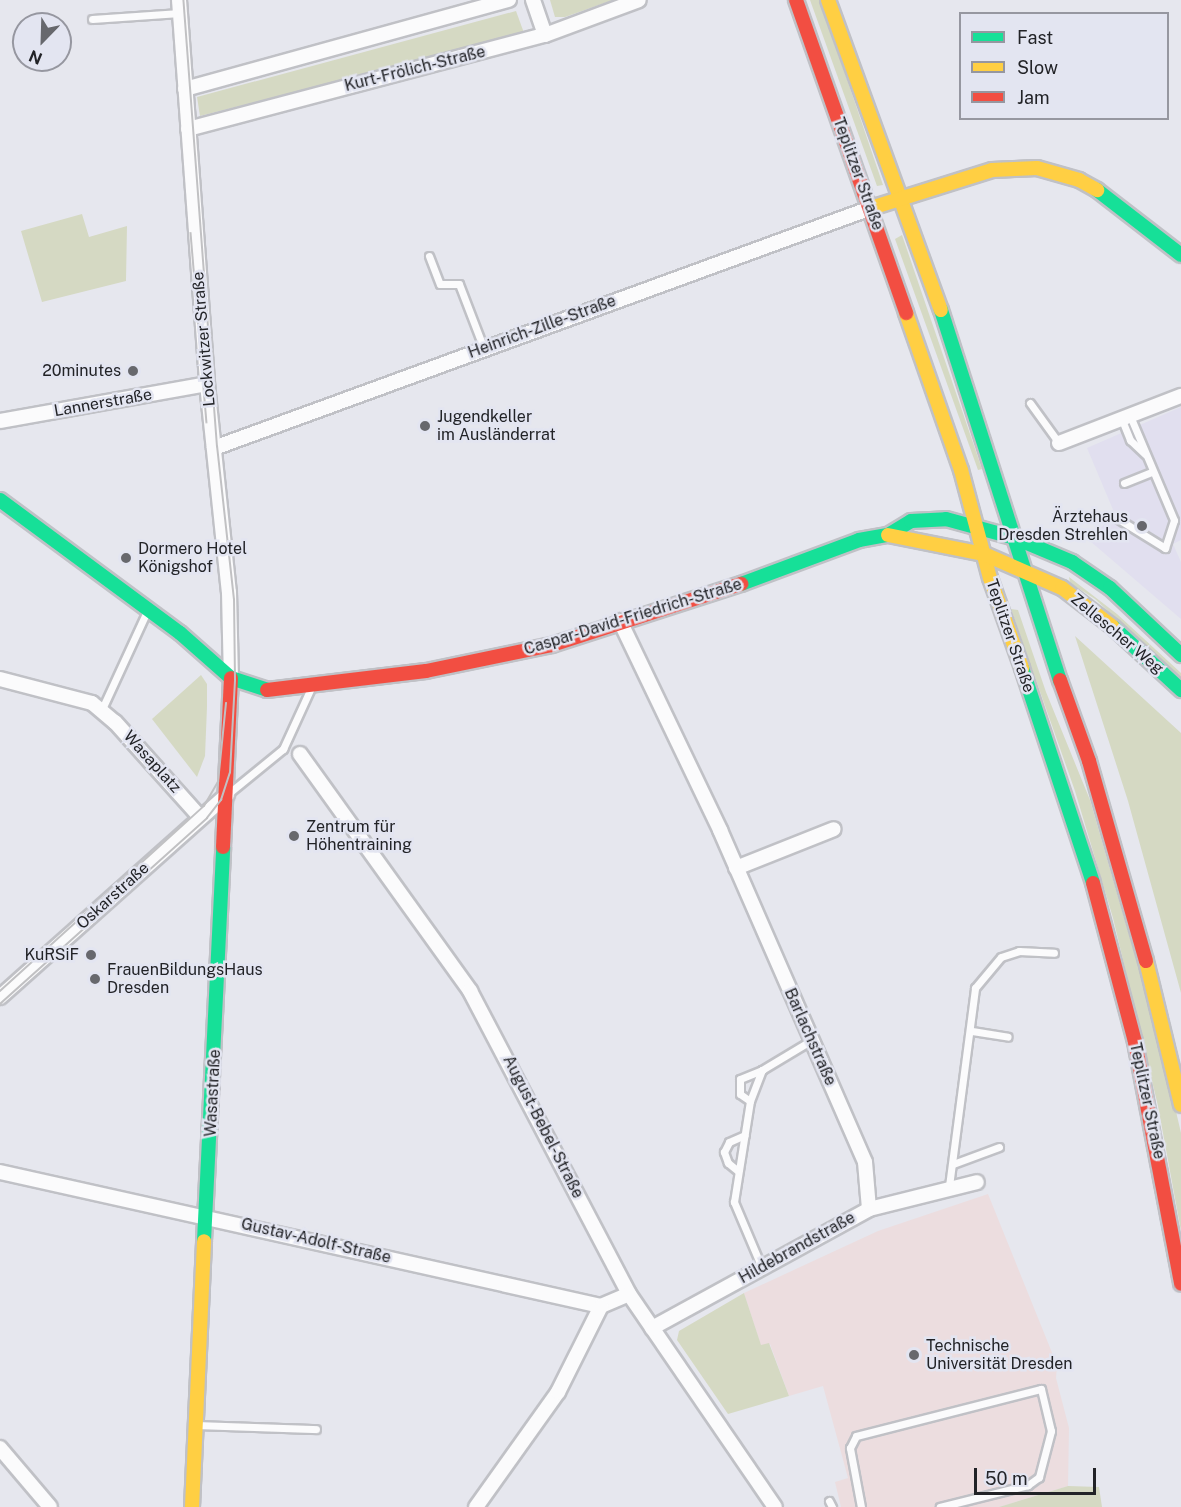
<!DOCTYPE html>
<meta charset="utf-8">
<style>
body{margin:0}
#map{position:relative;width:1181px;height:1507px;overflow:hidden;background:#e6e7ee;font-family:"Public Sans",sans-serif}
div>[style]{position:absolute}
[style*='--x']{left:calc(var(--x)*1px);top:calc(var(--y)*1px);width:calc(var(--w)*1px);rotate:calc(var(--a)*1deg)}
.education>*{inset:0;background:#ecdddf}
.medical>*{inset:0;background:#e1dfef}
.green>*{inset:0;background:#d5d9c3}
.roads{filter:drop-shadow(2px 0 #c0c1c6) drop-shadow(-2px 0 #c0c1c6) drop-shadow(0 2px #c0c1c6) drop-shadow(0 -2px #c0c1c6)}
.lane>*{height:7px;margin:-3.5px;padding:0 3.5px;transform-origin:3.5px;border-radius:3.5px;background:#fbfbfc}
.street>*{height:14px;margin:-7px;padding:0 7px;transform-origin:7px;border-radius:7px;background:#fbfbfc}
.fast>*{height:14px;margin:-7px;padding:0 7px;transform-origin:7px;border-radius:7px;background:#16e098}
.slow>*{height:14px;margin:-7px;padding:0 7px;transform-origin:7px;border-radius:7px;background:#ffcf43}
.jam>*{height:14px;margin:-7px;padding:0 7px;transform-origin:7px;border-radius:7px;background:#f24e42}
.tram>*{height:1.5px;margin:-0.75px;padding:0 0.75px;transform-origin:0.75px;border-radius:0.75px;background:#c1c1c3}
.dots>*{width:16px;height:16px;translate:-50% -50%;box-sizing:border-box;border:3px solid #e3e5f1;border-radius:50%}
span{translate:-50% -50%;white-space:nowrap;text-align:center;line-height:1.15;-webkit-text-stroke:5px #e3e5f1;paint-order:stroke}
.street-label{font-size:16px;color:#222327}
.poi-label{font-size:16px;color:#222327}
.right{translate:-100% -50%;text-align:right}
.left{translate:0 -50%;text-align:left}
.legend{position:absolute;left:959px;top:12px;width:210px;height:108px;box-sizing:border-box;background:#e3e5f1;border:2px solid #9697a0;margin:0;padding:8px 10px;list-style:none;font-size:18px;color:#222327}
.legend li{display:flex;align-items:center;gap:12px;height:30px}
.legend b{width:30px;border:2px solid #9697a0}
.north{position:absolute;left:12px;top:12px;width:60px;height:60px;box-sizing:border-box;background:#e3e5f1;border:2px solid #9697a0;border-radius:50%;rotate:203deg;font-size:16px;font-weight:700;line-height:24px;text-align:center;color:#222327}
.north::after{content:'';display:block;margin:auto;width:21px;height:27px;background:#67686d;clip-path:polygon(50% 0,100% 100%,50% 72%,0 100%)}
.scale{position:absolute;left:974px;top:1468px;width:122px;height:27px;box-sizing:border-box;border:3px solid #222327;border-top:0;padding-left:8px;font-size:18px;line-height:21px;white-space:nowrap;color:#222327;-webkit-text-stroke:4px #e3e5f1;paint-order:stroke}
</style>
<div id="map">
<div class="education">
<i style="clip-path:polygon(988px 1194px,1057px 1365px,1056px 1378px,1069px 1428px,1068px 1486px,999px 1507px,841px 1507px,835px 1482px,848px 1478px,823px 1386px,789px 1396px,770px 1344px,761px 1346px,744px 1293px,878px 1231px)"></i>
</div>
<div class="medical">
<i style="clip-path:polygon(1181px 407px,1181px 540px,1173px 544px,1181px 562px,1181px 619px,1090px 541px,1114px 512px,1087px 448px)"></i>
</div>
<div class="green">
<i style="clip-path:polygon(550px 0,613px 0,565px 17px,555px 17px)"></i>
<i style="clip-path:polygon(810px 0,820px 0,883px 185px,877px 186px)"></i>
<i style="clip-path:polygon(516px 11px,524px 33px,200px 116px,197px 97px)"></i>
<i style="clip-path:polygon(82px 214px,89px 237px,127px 226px,126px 281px,42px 302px,21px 231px)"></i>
<i style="clip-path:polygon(902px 235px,982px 469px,978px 470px,895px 239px)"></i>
<i style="clip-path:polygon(1069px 577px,1117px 614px,1181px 673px,1181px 679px,1095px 599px,1070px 583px)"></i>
<i style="clip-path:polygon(1011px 609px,1018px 610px,1046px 692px,1090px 800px,1159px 1038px,1181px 1133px,1181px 1231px,1158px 1106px,1113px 918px,1075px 791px)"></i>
<i style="clip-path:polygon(1075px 636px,1181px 733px,1181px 993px,1128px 801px)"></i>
<i style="clip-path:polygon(201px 675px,207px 684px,207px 707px,205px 756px,197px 777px,152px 719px)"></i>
<i style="clip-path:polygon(744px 1293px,761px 1345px,769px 1343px,789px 1396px,728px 1414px,677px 1340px,679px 1331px)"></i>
<i style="clip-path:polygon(1068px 1486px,1099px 1487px,1102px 1507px,999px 1507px)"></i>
</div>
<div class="roads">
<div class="lane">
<i style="--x:92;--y:19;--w:88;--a:-3.9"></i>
<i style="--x:429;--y:256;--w:30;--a:69"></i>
<i style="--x:440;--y:284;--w:19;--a:0"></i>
<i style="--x:459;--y:284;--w:70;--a:69"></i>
<i style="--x:1030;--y:403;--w:49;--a:54.1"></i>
<i style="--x:1122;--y:420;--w:22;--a:68"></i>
<i style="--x:1130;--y:440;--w:21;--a:43"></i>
<i style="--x:1124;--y:483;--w:31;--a:-22"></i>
<i style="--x:1115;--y:517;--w:59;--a:31.8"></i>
<i style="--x:1165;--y:548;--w:29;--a:-72"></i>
<i style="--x:1174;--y:520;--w:113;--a:-112.9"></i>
<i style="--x:102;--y:709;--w:108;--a:-65.3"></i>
<i style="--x:229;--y:793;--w:70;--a:-39.2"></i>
<i style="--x:283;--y:749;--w:65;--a:-65.4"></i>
<i style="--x:972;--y:1031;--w:36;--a:9"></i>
<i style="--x:750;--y:1101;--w:12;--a:-145"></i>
<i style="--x:740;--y:1094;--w:15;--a:-90"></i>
<i style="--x:740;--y:1079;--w:24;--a:-22"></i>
<i style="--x:953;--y:1164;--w:49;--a:-20.3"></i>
<i style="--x:738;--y:1171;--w:13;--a:-141"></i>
<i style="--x:728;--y:1163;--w:12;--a:-110"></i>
<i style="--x:724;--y:1152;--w:11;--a:-63"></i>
<i style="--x:729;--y:1142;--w:17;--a:-24"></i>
<i style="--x:949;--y:1186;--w:200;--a:-82.5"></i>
<i style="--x:975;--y:988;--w:40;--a:-50"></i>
<i style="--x:1001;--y:957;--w:19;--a:-18"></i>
<i style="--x:1019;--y:951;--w:35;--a:3"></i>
<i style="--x:762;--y:1268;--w:72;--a:-113"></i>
<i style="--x:734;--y:1202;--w:102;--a:-81"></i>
<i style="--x:750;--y:1101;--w:33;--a:-69"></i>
<i style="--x:762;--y:1070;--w:58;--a:-31"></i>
<i style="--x:199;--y:1425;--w:117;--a:2"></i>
<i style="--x:829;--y:1501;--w:7;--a:63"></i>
<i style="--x:861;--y:1507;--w:60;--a:-100.6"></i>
<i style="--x:850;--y:1448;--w:13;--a:-63"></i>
<i style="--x:856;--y:1436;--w:191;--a:-14.3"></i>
<i style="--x:1041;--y:1389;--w:43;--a:76.6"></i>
<i style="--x:1051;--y:1431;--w:48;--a:104.6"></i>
<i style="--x:1039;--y:1477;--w:14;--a:144"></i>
<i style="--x:1028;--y:1485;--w:91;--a:166"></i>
</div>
<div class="street">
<i style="--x:179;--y:0;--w:385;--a:85.8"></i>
<i style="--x:207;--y:384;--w:209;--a:84"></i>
<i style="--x:229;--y:592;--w:86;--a:88.7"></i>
<i style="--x:533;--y:0;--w:37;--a:71"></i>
<i style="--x:185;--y:89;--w:336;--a:-15.4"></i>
<i style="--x:188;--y:129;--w:369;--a:-14.8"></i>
<i style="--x:545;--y:35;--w:100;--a:-20.4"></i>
<i style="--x:0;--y:421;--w:210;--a:-10.1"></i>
<i style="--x:1059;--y:443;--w:131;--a:-21.1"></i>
<i style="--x:214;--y:448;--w:699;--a:-20.07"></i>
<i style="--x:620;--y:621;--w:232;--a:64.4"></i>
<i style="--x:720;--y:830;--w:362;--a:66.4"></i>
<i style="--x:865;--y:1162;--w:47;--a:85.1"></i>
<i style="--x:0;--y:679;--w:95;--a:14.6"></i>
<i style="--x:92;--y:703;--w:30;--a:40"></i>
<i style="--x:115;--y:722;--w:127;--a:48.2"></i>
<i style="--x:300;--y:754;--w:292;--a:54.3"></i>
<i style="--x:470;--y:991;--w:342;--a:62.3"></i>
<i style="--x:629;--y:1294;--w:258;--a:55.6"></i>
<i style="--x:736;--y:868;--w:105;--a:-21.7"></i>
<i style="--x:0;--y:997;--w:304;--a:-41.7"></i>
<i style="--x:0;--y:1172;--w:616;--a:12.57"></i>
<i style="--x:601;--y:1306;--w:30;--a:-23"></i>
<i style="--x:652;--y:1328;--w:247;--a:-28.7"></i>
<i style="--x:869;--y:1209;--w:111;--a:-14"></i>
<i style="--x:0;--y:1448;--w:77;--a:49.7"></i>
<i style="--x:476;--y:1507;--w:141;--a:-54.5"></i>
<i style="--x:558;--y:1392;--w:96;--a:-63.4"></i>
</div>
<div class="fast">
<i style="--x:1097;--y:190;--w:106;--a:37.7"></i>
<i style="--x:941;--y:310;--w:389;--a:72.2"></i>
<i style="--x:0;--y:500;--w:224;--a:36.5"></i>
<i style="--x:180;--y:633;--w:68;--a:41.4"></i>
<i style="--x:231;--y:678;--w:38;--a:18"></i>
<i style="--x:741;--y:584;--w:126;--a:-20.4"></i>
<i style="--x:859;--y:540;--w:29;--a:-10"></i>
<i style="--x:888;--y:535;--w:27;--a:-31"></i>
<i style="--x:911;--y:521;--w:35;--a:-3"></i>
<i style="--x:946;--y:519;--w:72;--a:15.4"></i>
<i style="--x:1015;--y:538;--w:62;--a:22.8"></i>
<i style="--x:1072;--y:562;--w:46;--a:34.4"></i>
<i style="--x:1110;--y:588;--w:98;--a:43.3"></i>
<i style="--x:1113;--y:627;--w:93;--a:42.8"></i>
<i style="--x:1022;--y:668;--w:226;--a:71.7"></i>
<i style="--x:204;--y:1241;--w:394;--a:-87.2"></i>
</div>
<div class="slow">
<i style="--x:828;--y:0;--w:330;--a:70"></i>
<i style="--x:871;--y:208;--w:127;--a:-17.4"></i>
<i style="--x:992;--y:170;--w:45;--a:-2.5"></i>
<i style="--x:1037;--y:168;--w:44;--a:15.9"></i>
<i style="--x:1079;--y:180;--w:21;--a:29"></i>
<i style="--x:906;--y:313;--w:166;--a:70.7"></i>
<i style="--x:961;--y:470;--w:112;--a:75"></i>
<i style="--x:990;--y:578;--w:96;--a:70.4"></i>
<i style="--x:888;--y:535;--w:98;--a:11.2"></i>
<i style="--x:984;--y:554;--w:85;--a:23.6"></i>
<i style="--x:1062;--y:588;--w:64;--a:37.4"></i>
<i style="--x:1146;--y:961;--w:148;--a:76.3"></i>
<i style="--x:192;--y:1507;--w:266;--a:-87.4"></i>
</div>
<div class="jam">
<i style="--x:796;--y:0;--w:332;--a:70.6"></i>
<i style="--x:1060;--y:680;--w:86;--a:70.3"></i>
<i style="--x:1089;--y:761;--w:208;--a:74.1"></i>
<i style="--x:267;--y:690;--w:160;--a:-6.8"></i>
<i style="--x:426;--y:671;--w:129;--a:-11.7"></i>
<i style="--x:552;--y:645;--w:199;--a:-17.9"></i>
<i style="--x:223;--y:847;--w:169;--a:-87.3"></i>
<i style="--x:1093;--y:883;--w:164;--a:75.2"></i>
<i style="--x:1135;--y:1042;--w:246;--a:79.2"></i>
</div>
</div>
<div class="tram">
<i style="--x:191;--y:233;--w:190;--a:85.2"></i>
<i style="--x:0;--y:991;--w:275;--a:-42.2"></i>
<i style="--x:204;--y:806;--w:28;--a:-60"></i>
<i style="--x:218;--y:782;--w:79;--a:-84.2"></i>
<i style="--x:0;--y:1004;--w:278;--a:-41.9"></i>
<i style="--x:207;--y:818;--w:23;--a:-52"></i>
<i style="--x:221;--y:800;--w:28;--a:-72"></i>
<i style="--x:230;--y:773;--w:93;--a:-86.9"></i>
<i style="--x:235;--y:680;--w:80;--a:-90.7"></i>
<i style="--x:234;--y:600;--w:154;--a:-96.3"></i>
<i style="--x:217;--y:447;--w:448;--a:-94.3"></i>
</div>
<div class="dots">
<i style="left:133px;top:371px;background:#67686d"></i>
<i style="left:425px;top:426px;background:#67686d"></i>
<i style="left:1142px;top:526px;background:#67686d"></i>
<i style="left:126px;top:558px;background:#67686d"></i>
<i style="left:294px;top:836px;background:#67686d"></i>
<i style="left:91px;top:955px;background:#67686d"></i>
<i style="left:95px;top:979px;background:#67686d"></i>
<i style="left:914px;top:1355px;background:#67686d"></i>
</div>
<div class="street-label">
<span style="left:415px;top:69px;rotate:-14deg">Kurt-Frölich-Straße</span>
<span style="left:858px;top:174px;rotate:70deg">Teplitzer Straße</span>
<span style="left:542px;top:327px;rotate:-20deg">Heinrich-Zille-Straße</span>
<span style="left:204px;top:339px;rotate:-95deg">Lockwitzer Straße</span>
<span style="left:103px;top:403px;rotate:-10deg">Lannerstraße</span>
<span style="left:633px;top:617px;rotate:-17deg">Caspar-David-Friedrich-Straße</span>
<span style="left:1117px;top:634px;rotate:40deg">Zellescher Weg</span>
<span style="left:1010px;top:636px;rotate:71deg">Teplitzer Straße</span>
<span style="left:152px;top:762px;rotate:48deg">Wasaplatz</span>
<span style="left:113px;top:896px;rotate:-42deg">Oskarstraße</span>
<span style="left:810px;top:1037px;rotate:66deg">Barlachstraße</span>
<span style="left:213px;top:1093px;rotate:-87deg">Wasastraße</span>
<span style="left:1147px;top:1101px;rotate:78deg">Teplitzer Straße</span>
<span style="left:543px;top:1127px;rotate:63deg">August-Bebel-Straße</span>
<span style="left:316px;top:1241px;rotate:13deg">Gustav-Adolf-Straße</span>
<span style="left:797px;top:1248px;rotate:-29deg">Hildebrandstraße</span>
</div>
<div class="poi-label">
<span class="right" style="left:121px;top:371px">20minutes</span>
<span class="left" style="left:437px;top:426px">Jugendkeller<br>im Ausländerrat</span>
<span class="right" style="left:1128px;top:526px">Ärztehaus<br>Dresden Strehlen</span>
<span class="left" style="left:138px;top:558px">Dormero Hotel<br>Königshof</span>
<span class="left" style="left:306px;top:836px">Zentrum für<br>Höhentraining</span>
<span class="right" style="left:79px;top:955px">KuRSiF</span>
<span class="left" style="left:107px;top:979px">FrauenBildungsHaus<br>Dresden</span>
<span class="left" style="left:926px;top:1355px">Technische<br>Universität Dresden</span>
</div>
<ul class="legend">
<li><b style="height:8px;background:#16e098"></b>Fast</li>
<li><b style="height:8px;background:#ffcf43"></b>Slow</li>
<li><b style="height:8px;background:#f24e42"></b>Jam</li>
</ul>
<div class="north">N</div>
<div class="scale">50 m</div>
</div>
